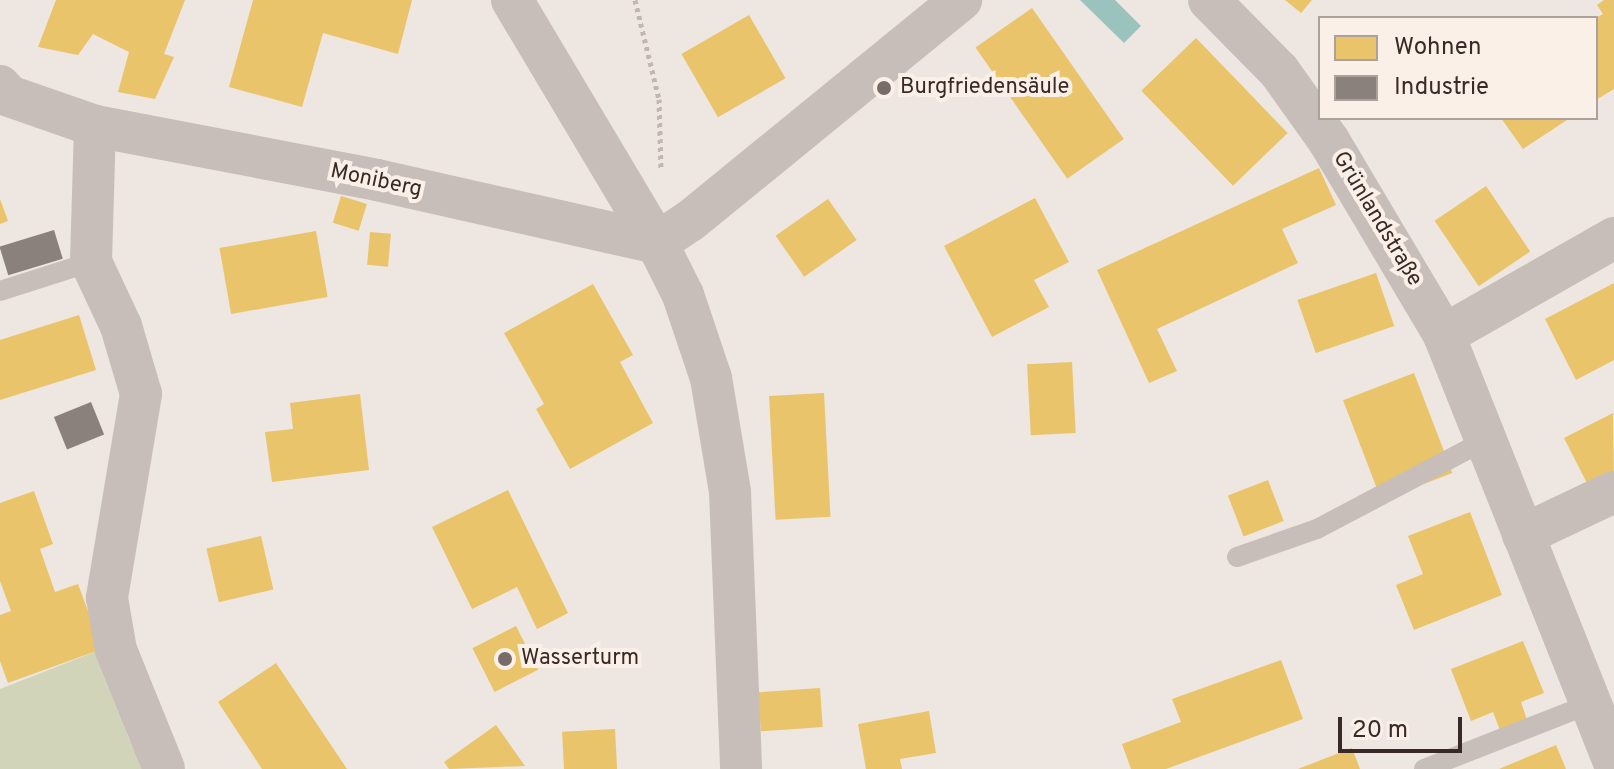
<!DOCTYPE html>
<meta charset="utf-8">
<style>
body{margin:0}
#map{position:relative;width:1614px;height:769px;overflow:hidden;background:#eee6e1;font-family:Overpass,sans-serif}
div>[style]{position:absolute}
[style*='--x']{left:calc(var(--x)*1px);top:calc(var(--y)*1px);width:calc(var(--w)*1px);rotate:calc(var(--a)*1deg)}
.green>*{inset:0;background:#d2d4b9}
.water>*{inset:0;background:#9bc3bd}
.homes>*{inset:0;background:#e9c46a;transform-origin:0 0}
.industry>*{inset:0;background:#8a817c;transform-origin:0 0}
.path>*{height:5px;margin-top:-2.5px;transform-origin:0;background:repeating-linear-gradient(90deg,#c0b6b2 0 4px,transparent 0 8px)}
.lane>*{height:20px;margin:-10px;padding:0 10px;transform-origin:10px;border-radius:10px;background:#c8beb9}
.street>*{height:42px;margin:-21px;padding:0 21px;transform-origin:21px;border-radius:21px;background:#c8beb9}
.dots>*{width:22px;height:22px;translate:-50% -50%;box-sizing:border-box;border:4px solid #fbf0e8;border-radius:50%}
span{translate:-50% -50%;white-space:nowrap;text-align:center;line-height:1.15;-webkit-text-stroke:8px #fbf0e8;paint-order:stroke}
.poi-label{font-size:22px;color:#392a27}
.left{translate:0 -50%;text-align:left}
.street-label{font-size:22px;color:#392a27}
.legend{position:absolute;left:1318px;top:16px;width:280px;height:104px;box-sizing:border-box;background:#fbf0e8;border:2px solid #ada19b;margin:0;padding:10px 14px;list-style:none;font-size:24px;color:#392a27}
.legend li{display:flex;align-items:center;gap:16px;height:40px}
.legend b{width:40px;border:2px solid #ada19b}
.scale{position:absolute;left:1338px;top:717px;width:124px;height:36px;box-sizing:border-box;border:4px solid #392a27;border-top:0;padding-left:10px;font-size:24px;line-height:28px;white-space:nowrap;color:#392a27;-webkit-text-stroke:6px #fbf0e8;paint-order:stroke}
</style>
<div id="map">
<div class="green">
<i style="clip-path:polygon(102px 649px,128px 737px,144px 769px,0 769px,0 689px)"></i>
</div>
<div class="water">
<i style="clip-path:polygon(1080px 0,1115px 0,1141px 26px,1124px 43px)"></i>
</div>
<div class="homes">
<i style="clip-path:polygon(56px 0,185px 0,164px 54px,174px 57px,155px 99px,118px 92px,129px 52px,93px 34px,78px 55px,38px 47px)"></i>
<i style="clip-path:polygon(253px 0,412px 0,398px 54px,323px 33px,302px 107px,229px 87px)"></i>
<i style="clip-path:polygon(1285px 0,1312px 0,1301px 13px)"></i>
<i style="clip-path:polygon(1604px 0,1614px 0,1614px 89px,1596px 100px,1596px 18px,1603px 14px,1597px 5px)"></i>
<i style="left:1032px;top:8px;width:160px;height:69px;rotate:55deg"></i>
<i style="left:749px;top:15px;width:73px;height:78px;rotate:60deg"></i>
<i style="left:1196px;top:38px;width:132px;height:76px;rotate:46deg"></i>
<i style="clip-path:polygon(1501px 118px,1570px 118px,1523px 149px)"></i>
<i style="clip-path:polygon(1319px 168px,1336px 205px,1282px 229px,1298px 263px,1157px 329px,1177px 371px,1149px 383px,1097px 270px)"></i>
<i style="left:1486px;top:186px;width:79px;height:62px;rotate:56deg"></i>
<i style="left:341px;top:196px;width:27px;height:28px;rotate:17deg"></i>
<i style="clip-path:polygon(1035px 198px,1069px 262px,1034px 280px,1049px 307px,992px 337px,944px 246px)"></i>
<i style="clip-path:polygon(0 199px,8px 221px,0 224px)"></i>
<i style="left:828px;top:199px;width:50px;height:64px;rotate:55deg"></i>
<i style="left:316px;top:231px;width:67px;height:98px;rotate:80deg"></i>
<i style="left:370px;top:232px;width:21px;height:33px;rotate:5deg"></i>
<i style="left:1376px;top:273px;width:56px;height:83px;rotate:71deg"></i>
<i style="clip-path:polygon(1614px 283px,1614px 360px,1576px 380px,1545px 319px)"></i>
<i style="clip-path:polygon(593px 284px,633px 355px,620px 362px,653px 423px,570px 469px,536px 409px,544px 404px,504px 333px)"></i>
<i style="clip-path:polygon(79px 315px,96px 370px,0 400px,0 340px)"></i>
<i style="left:1072px;top:362px;width:71px;height:45px;rotate:87deg"></i>
<i style="left:1414px;top:373px;width:107px;height:76px;rotate:69deg"></i>
<i style="left:824px;top:393px;width:124px;height:55px;rotate:87deg"></i>
<i style="clip-path:polygon(360px 394px,369px 470px,272px 482px,265px 432px,293px 429px,290px 403px)"></i>
<i style="clip-path:polygon(1613px 413px,1614px 482px,1592px 493px,1564px 438px)"></i>
<i style="left:1268px;top:480px;width:44px;height:43px;rotate:69deg"></i>
<i style="clip-path:polygon(508px 490px,568px 613px,537px 629px,517px 587px,472px 609px,432px 527px)"></i>
<i style="clip-path:polygon(34px 491px,53px 544px,40px 549px,55px 592px,78px 584px,102px 649px,8px 683px,0 661px,0 615px,11px 611px,0 581px,0 503px)"></i>
<i style="clip-path:polygon(1470px 512px,1502px 595px,1414px 630px,1396px 585px,1423px 574px,1408px 536px)"></i>
<i style="left:261px;top:536px;width:55px;height:56px;rotate:77deg"></i>
<i style="left:516px;top:626px;width:49px;height:49px;rotate:63deg"></i>
<i style="clip-path:polygon(1523px 641px,1544px 693px,1521px 702px,1527px 720px,1500px 730px,1493px 712px,1471px 721px,1451px 669px)"></i>
<i style="clip-path:polygon(1281px 660px,1303px 719px,1166px 769px,1131px 769px,1122px 744px,1181px 722px,1172px 699px)"></i>
<i style="clip-path:polygon(276px 663px,347px 769px,262px 769px,218px 702px)"></i>
<i style="left:820px;top:688px;width:39px;height:62px;rotate:86deg"></i>
<i style="clip-path:polygon(929px 711px,936px 753px,900px 759px,902px 769px,866px 769px,858px 724px)"></i>
<i style="clip-path:polygon(496px 725px,525px 766px,449px 769px,444px 762px)"></i>
<i style="left:615px;top:729px;width:40px;height:53px;rotate:87deg"></i>
<i style="clip-path:polygon(1556px 745px,1566px 769px,1499px 769px)"></i>
<i style="clip-path:polygon(1352px 748px,1360px 769px,1298px 769px)"></i>
</div>
<div class="industry">
<i style="left:54px;top:230px;width:30px;height:57px;rotate:73deg"></i>
<i style="left:91px;top:402px;width:35px;height:40px;rotate:68deg"></i>
</div>
<div class="path">
<i style="--x:635;--y:0;--w:102;--a:76.4"></i>
<i style="--x:659;--y:99;--w:71;--a:88.4"></i>
</div>
<div class="lane">
<i style="--x:0;--y:291;--w:96;--a:-17.7"></i>
<i style="--x:1237;--y:557;--w:85;--a:-19.3"></i>
<i style="--x:1317;--y:529;--w:191;--a:-27.8"></i>
<i style="--x:1424;--y:769;--w:178;--a:-21.4"></i>
</div>
<div class="street">
<i style="--x:512;--y:0;--w:283;--a:59.2"></i>
<i style="--x:657;--y:243;--w:58;--a:63.4"></i>
<i style="--x:683;--y:295;--w:88;--a:71.4"></i>
<i style="--x:711;--y:378;--w:116;--a:80.5"></i>
<i style="--x:730;--y:492;--w:277;--a:87.7"></i>
<i style="--x:1209;--y:0;--w:100;--a:45.4"></i>
<i style="--x:1279;--y:71;--w:86;--a:54.5"></i>
<i style="--x:1329;--y:141;--w:226;--a:59.3"></i>
<i style="--x:1444;--y:335;--w:460;--a:68.3"></i>
<i style="--x:0;--y:86;--w:13;--a:48"></i>
<i style="--x:9;--y:96;--w:91;--a:19.2"></i>
<i style="--x:95;--y:126;--w:136;--a:91.7"></i>
<i style="--x:91;--y:262;--w:71;--a:64.9"></i>
<i style="--x:121;--y:326;--w:71;--a:73.6"></i>
<i style="--x:141;--y:394;--w:207;--a:99.5"></i>
<i style="--x:107;--y:598;--w:53;--a:80.2"></i>
<i style="--x:116;--y:650;--w:128;--a:68"></i>
<i style="--x:95;--y:126;--w:287;--a:10.8"></i>
<i style="--x:377;--y:180;--w:287;--a:12.7"></i>
<i style="--x:657;--y:243;--w:40;--a:-34"></i>
<i style="--x:690;--y:221;--w:350;--a:-39.2"></i>
<i style="--x:1444;--y:335;--w:196;--a:-29.7"></i>
<i style="--x:1523;--y:535;--w:101;--a:-25.3"></i>
</div>
<div class="dots">
<i style="left:884px;top:88px;background:#786c68"></i>
<i style="left:505px;top:659px;background:#786c68"></i>
</div>
<div class="poi-label">
<span class="left" style="left:900px;top:88px">Burgfriedensäule</span>
<span class="left" style="left:521px;top:659px">Wasserturm</span>
</div>
<div class="street-label">
<span style="left:376px;top:181px;rotate:12deg">Moniberg</span>
<span style="left:1377px;top:219px;rotate:59deg">Grünlandstraße</span>
</div>
<ul class="legend">
<li><b style="height:22px;background:#e9c46a"></b>Wohnen</li>
<li><b style="height:22px;background:#8a817c"></b>Industrie</li>
</ul>
<div class="scale">20 m</div>
</div>
